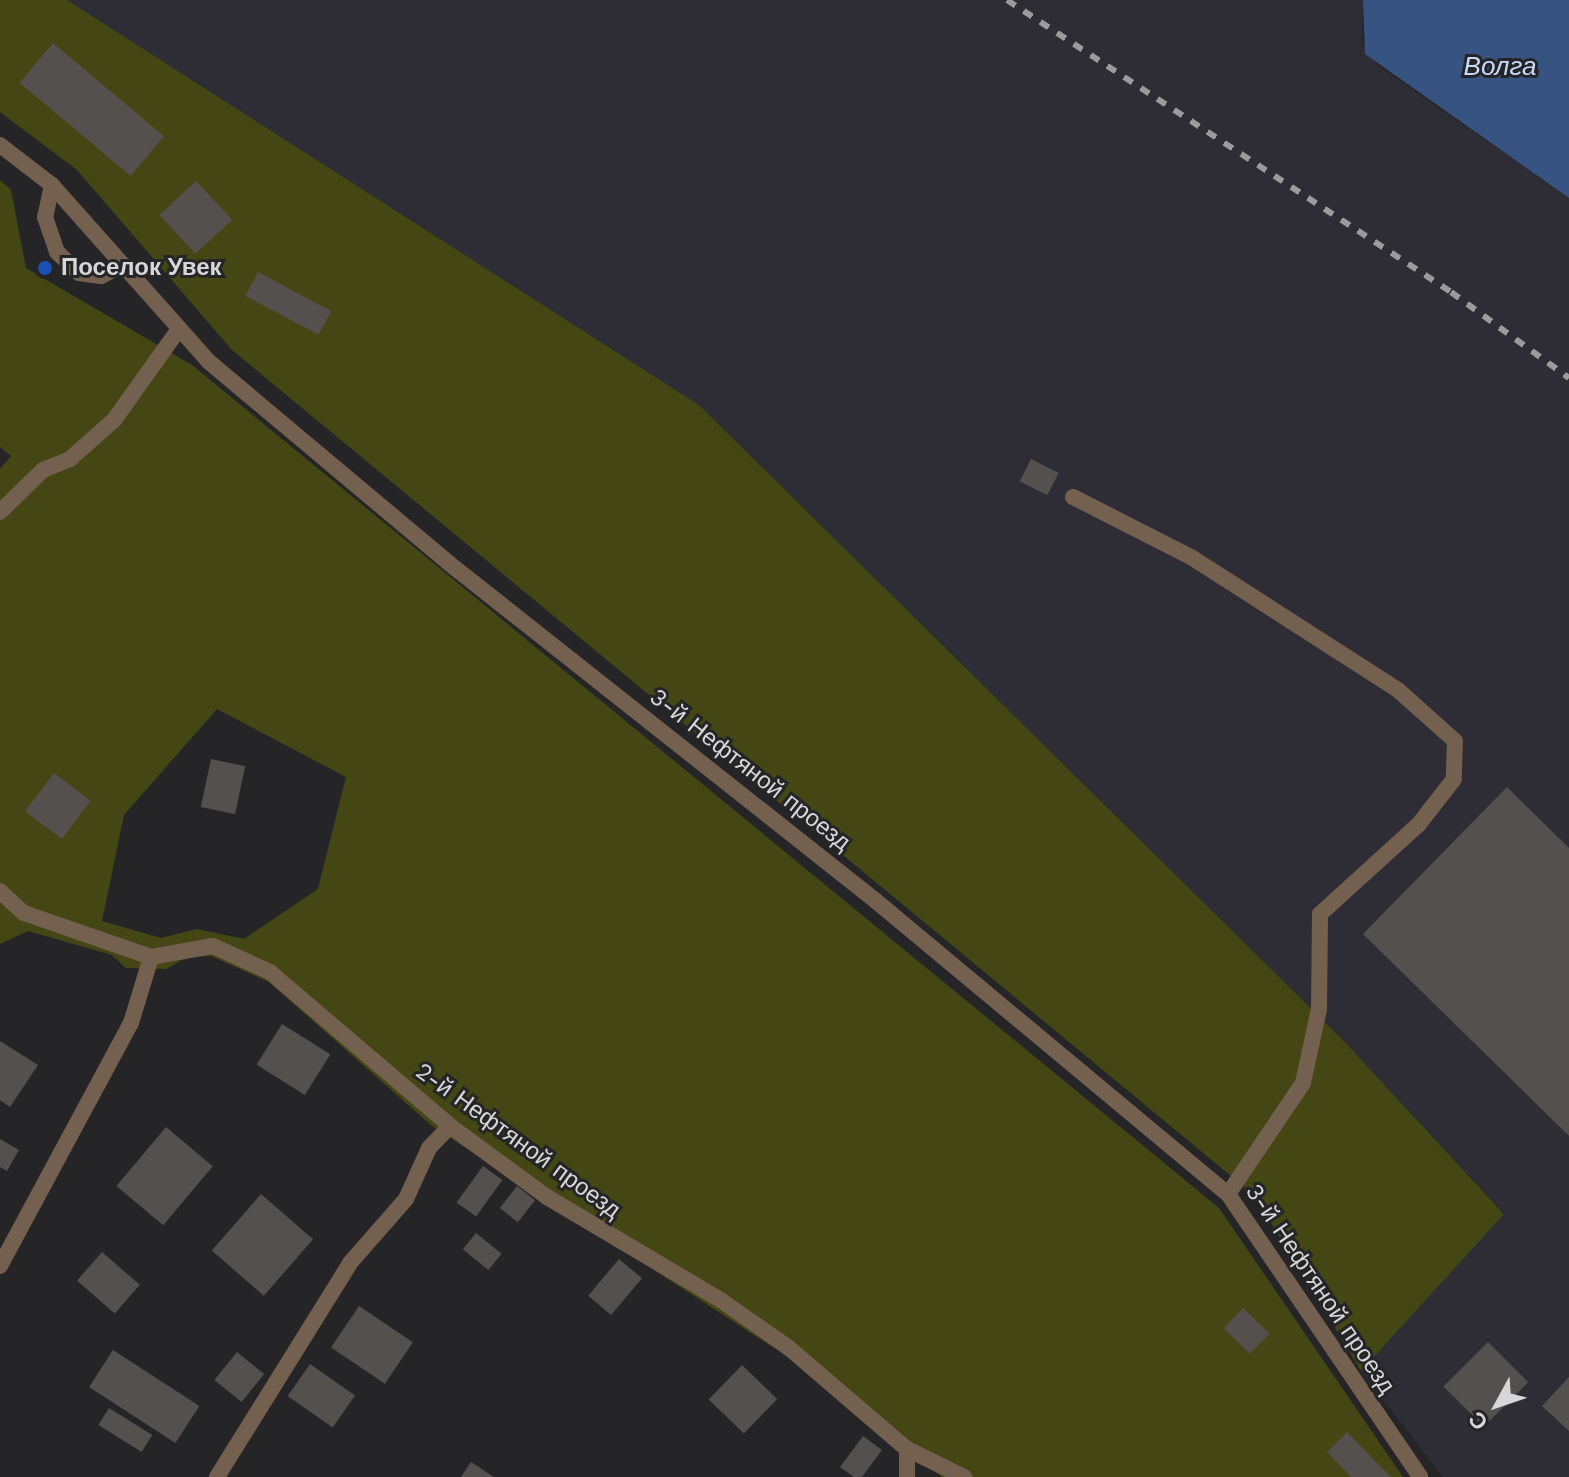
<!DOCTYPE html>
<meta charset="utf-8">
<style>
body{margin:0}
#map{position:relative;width:1569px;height:1477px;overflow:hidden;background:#252527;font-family:"Work Sans",sans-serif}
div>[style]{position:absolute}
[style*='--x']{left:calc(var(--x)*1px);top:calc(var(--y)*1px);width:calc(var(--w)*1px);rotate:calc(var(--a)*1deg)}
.built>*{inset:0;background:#2e2d35}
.green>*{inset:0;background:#444614}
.water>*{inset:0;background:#365381}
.building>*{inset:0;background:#53504e;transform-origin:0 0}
.lane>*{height:16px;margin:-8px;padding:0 8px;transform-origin:8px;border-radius:8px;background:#74604e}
.street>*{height:16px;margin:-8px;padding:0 8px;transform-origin:8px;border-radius:8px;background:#74604e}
.rail>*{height:6px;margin-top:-3px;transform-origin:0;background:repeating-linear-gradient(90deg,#9b9b9d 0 10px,transparent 0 20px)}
.dots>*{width:22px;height:22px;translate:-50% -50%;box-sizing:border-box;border:4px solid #252527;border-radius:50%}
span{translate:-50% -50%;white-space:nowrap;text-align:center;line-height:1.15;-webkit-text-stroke:6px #252527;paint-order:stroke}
.poi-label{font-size:24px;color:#d7d7d9;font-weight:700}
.left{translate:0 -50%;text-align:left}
.street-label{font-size:24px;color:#d7d7d9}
.water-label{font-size:26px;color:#c7daf7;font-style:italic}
.north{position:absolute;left:1457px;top:1365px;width:80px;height:80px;-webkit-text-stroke:6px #252527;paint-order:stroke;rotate:230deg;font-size:22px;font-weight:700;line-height:32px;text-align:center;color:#d7d7d9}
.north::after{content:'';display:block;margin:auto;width:28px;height:36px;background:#d7d7d9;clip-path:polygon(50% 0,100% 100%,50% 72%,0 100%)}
</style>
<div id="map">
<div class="built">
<i style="clip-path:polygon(67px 0,1363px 0,1362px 44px,1377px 65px,1569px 198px,1569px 1477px,1443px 1477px,1361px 1371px,1504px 1213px,1341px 1038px,699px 405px)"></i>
</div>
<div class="green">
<i style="clip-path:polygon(0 0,67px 0,699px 405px,1341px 1038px,1504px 1214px,1361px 1371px,1254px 1195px,232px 350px,77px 170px,0 112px)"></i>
<i style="clip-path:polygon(evenodd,0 180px,11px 190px,26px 268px,192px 365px,1219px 1208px,1403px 1477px,942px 1477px,788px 1357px,432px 1126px,269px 982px,211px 956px,187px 957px,166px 969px,126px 968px,112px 955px,28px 931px,0 944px,0 469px,11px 456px,0 447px,0 180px,217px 709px,346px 777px,318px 889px,244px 939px,197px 929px,161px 938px,102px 921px,124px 815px,217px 709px)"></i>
</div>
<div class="water">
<i style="clip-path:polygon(1363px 0,1569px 0,1569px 198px,1365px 54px)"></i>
</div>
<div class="building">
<i style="left:53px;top:43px;width:145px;height:52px;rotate:40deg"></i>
<i style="left:196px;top:181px;width:53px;height:50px;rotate:47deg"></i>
<i style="left:258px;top:272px;width:83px;height:27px;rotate:28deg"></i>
<i style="left:1031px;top:459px;width:31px;height:25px;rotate:27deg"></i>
<i style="left:211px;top:759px;width:35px;height:49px;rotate:12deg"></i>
<i style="left:54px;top:773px;width:46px;height:48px;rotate:37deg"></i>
<i style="clip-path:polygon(1507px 787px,1569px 848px,1569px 1136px,1363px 934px)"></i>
<i style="left:282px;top:1024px;width:57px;height:48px;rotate:32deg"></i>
<i style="clip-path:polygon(0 1041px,38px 1065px,10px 1107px,0 1100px)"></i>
<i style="left:166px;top:1127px;width:61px;height:77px;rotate:40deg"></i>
<i style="clip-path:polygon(0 1139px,19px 1150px,7px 1171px,0 1167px)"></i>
<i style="left:483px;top:1166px;width:24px;height:45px;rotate:36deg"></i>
<i style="left:517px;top:1186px;width:23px;height:28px;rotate:38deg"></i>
<i style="left:261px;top:1194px;width:69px;height:75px;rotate:41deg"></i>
<i style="left:476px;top:1233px;width:33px;height:21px;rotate:39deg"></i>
<i style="left:102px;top:1252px;width:50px;height:38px;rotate:41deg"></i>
<i style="left:619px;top:1259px;width:30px;height:48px;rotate:40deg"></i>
<i style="left:359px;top:1306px;width:65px;height:50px;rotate:34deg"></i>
<i style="left:1243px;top:1308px;width:37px;height:28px;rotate:44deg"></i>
<i style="left:1488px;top:1342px;width:57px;height:63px;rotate:45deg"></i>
<i style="left:113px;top:1350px;width:103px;height:44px;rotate:33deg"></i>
<i style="left:237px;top:1352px;width:35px;height:36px;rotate:39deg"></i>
<i style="left:310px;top:1364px;width:55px;height:39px;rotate:35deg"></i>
<i style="left:742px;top:1365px;width:49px;height:48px;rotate:44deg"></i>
<i style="clip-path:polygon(1569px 1377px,1569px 1431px,1542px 1406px)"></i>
<i style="left:109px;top:1408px;width:51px;height:20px;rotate:32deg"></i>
<i style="clip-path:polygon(1347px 1432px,1391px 1477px,1351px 1477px,1327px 1452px)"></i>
<i style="clip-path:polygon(863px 1436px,882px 1450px,862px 1477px,854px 1477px,840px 1467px)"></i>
<i style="clip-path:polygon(471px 1462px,494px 1477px,461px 1477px)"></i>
</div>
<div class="lane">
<i style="--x:52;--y:185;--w:33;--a:102"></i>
<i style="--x:45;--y:217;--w:37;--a:71"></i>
<i style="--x:57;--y:252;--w:30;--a:44"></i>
<i style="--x:79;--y:273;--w:22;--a:8"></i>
<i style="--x:101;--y:276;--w:25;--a:-27"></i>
<i style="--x:1073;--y:497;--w:132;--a:27"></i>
<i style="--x:1191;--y:557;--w:246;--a:32.7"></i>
<i style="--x:1398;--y:690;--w:76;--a:41.8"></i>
<i style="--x:1455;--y:741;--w:38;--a:92"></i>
<i style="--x:1454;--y:779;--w:57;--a:127.9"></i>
<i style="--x:1419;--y:824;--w:134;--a:137.7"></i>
<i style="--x:1320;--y:914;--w:95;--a:90.6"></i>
<i style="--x:1319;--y:1009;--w:76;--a:102.2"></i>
<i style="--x:1303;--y:1083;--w:134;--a:124"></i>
<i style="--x:0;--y:512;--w:60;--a:-44.3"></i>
<i style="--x:43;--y:470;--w:29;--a:-22"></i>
<i style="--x:70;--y:459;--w:59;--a:-41.6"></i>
<i style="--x:114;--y:420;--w:112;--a:-54.5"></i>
<i style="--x:0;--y:891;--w:33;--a:43"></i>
<i style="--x:0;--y:1266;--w:276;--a:-61.7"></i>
<i style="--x:131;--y:1023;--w:69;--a:-73.1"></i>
<i style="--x:907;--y:1449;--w:28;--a:90"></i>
<i style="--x:217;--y:1477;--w:252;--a:-58.1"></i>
<i style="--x:350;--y:1263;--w:85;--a:-48.8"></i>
<i style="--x:406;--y:1199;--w:56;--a:-65.7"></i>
<i style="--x:429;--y:1148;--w:30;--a:-46"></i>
</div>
<div class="street">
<i style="--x:0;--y:145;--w:66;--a:37.6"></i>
<i style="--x:52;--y:185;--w:235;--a:48.4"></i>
<i style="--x:208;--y:361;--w:322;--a:40"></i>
<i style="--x:455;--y:568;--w:537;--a:38.34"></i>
<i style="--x:876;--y:901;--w:458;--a:39.8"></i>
<i style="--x:1228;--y:1194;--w:342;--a:55.8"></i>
<i style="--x:24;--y:913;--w:134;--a:19.1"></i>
<i style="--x:151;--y:957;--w:63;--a:-10.1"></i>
<i style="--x:213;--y:946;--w:63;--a:24.5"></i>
<i style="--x:270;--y:972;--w:237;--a:40.5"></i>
<i style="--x:450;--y:1126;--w:120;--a:36.2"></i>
<i style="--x:547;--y:1197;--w:204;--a:30.7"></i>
<i style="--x:722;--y:1301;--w:82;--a:35"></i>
<i style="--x:789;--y:1348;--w:155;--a:40.6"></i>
<i style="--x:907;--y:1449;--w:64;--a:26.2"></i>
</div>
<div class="rail">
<i style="--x:1007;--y:0;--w:531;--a:33.33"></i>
<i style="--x:1451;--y:292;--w:146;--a:36.1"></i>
</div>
<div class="dots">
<i style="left:45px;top:268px;background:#1a4fb4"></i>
</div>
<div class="poi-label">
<span class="left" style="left:61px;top:268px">Поселок Увек</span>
</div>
<div class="street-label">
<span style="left:750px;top:770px;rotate:38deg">3-й Нефтяной проезд</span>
<span style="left:518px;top:1141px;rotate:36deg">2-й Нефтяной проезд</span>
<span style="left:1320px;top:1289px;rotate:56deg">3-й Нефтяной проезд</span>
</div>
<div class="water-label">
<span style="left:1500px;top:67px">Волга</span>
</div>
<div class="north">С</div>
</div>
